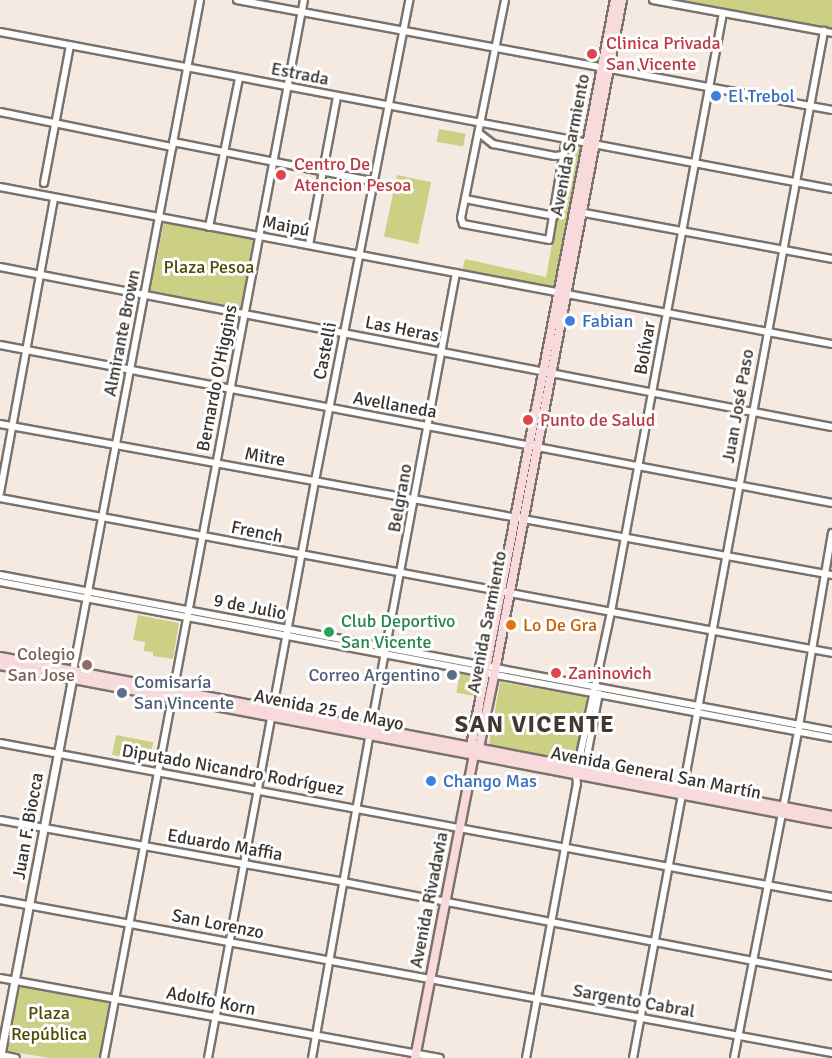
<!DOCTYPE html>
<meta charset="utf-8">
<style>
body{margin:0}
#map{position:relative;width:832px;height:1058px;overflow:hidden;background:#f4eae2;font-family:Signika,sans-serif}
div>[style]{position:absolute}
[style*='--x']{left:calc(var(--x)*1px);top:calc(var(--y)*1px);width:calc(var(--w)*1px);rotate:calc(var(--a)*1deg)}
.green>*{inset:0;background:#ccd085;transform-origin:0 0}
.roads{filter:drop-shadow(2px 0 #7a726b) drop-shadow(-2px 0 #7a726b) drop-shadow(0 2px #7a726b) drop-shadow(0 -2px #7a726b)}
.minor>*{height:6px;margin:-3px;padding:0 3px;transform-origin:3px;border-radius:3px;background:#fff}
.tertiary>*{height:7px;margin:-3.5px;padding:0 3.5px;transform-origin:3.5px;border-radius:3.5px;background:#fff}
.secondary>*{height:8px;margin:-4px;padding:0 4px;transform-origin:4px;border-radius:4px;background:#f8dadc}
.dots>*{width:16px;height:16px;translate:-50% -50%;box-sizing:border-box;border:3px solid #fff;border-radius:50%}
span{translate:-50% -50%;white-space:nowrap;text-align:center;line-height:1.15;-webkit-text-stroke:6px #fff;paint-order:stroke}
.health-label{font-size:18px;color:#be3a42}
.left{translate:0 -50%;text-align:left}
.street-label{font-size:18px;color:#373330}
.shop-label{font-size:18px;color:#366cbe}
.park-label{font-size:18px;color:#4a4b04}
.leisure-label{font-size:18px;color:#27864d}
.food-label{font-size:18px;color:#c56008}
.education-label{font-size:18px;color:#785e54}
.right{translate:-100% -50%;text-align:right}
.service-label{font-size:18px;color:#4e5e75}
.district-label{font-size:24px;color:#403933;font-weight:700;letter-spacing:1.5px}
</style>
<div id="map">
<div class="green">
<i style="clip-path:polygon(674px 0,832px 0,832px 29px)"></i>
<i style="left:439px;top:129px;width:27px;height:13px;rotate:10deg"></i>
<i style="clip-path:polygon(570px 145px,584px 148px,557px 290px,462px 271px,465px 259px,546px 277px)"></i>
<i style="left:397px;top:175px;width:35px;height:63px;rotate:12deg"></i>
<i style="left:164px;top:222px;width:92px;height:70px;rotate:11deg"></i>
<i style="clip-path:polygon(138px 615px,179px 623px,173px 659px,153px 656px,153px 652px,144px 651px,145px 642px,133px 640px)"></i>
<i style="left:460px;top:672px;width:23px;height:21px;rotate:10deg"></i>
<i style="left:500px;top:682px;width:88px;height:65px;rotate:10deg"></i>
<i style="left:116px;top:735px;width:38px;height:20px;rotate:11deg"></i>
<i style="clip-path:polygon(20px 986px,109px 1002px,99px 1058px,49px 1058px,8px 1051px)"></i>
</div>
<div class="roads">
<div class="minor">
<i style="--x:237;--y:0;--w:605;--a:10.47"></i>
<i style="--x:505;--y:0;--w:222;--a:101.4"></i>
<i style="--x:461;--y:218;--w:6;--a:72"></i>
<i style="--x:463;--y:224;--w:87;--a:10.5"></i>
<i style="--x:549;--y:240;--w:103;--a:-80.5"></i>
<i style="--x:653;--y:0;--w:182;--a:10.4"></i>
<i style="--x:0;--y:32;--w:847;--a:10.69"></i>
<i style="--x:0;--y:112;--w:176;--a:11.5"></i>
<i style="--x:479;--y:133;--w:18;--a:38"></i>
<i style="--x:493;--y:144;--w:63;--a:11"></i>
<i style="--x:555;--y:156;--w:9;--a:-6"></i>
<i style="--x:173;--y:142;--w:203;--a:11.1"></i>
<i style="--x:44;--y:183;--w:140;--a:-79.3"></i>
<i style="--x:0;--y:187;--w:847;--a:10.69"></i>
<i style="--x:465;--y:199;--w:91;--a:10.8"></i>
<i style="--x:579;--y:212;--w:257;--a:10.5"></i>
<i style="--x:209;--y:227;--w:152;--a:-78.6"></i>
<i style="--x:309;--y:245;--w:151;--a:-79.3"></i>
<i style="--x:0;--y:267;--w:847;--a:10.89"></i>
<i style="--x:0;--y:345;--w:847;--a:10.75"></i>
<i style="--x:0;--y:424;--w:846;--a:10.29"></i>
<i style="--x:0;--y:493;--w:300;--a:-79.6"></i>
<i style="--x:0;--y:498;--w:846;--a:10.55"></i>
<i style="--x:0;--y:575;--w:846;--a:10.62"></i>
<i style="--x:0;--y:582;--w:846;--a:10.62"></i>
<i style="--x:73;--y:671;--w:683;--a:-79.28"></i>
<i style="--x:0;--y:743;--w:846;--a:10.49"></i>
<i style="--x:584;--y:771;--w:79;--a:-79.1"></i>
<i style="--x:0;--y:820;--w:349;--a:10.2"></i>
<i style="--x:343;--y:882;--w:498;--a:10.9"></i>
<i style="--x:0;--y:900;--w:846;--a:10.42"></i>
<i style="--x:0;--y:978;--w:447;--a:10.3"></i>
<i style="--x:1;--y:1055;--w:15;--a:11"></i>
<i style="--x:104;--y:1058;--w:1077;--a:-79.3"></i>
<i style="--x:208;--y:1058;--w:587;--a:-79.49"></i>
<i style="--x:315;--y:481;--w:490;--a:-78.9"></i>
<i style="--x:312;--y:1058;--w:336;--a:-79.9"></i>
<i style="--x:371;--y:727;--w:462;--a:-79.4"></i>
<i style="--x:526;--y:1058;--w:279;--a:-79.5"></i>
<i style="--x:577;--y:784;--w:10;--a:-96"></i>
<i style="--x:576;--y:774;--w:166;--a:-77.8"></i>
<i style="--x:611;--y:612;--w:609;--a:-79.41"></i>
<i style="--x:633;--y:1058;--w:1045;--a:-79.46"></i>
<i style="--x:734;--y:1058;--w:338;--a:-78.9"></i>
<i style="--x:799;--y:726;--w:196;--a:-80.3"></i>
</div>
<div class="tertiary">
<i style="--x:0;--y:1057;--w:391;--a:-79.2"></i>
</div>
<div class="secondary">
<i style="--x:0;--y:657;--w:847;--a:10.82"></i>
<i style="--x:0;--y:665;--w:847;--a:10.75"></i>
<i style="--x:475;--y:748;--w:7;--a:-45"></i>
<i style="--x:480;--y:743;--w:68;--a:-78.2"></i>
<i style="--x:494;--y:676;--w:688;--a:-79.28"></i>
<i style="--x:415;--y:1058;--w:309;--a:-79"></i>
<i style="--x:474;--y:755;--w:14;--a:-98"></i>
<i style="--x:472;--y:741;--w:755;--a:-79.08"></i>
</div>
</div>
<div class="dots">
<i style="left:592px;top:54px;background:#e0444e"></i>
<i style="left:716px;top:96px;background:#3f7fe0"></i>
<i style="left:281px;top:175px;background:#e0444e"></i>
<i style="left:570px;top:321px;background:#3f7fe0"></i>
<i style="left:528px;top:420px;background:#e0444e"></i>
<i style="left:511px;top:625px;background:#e8710a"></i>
<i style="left:329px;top:632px;background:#2e9e5b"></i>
<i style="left:87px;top:665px;background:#8d6e63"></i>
<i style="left:556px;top:673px;background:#e0444e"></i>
<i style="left:452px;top:675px;background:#5c6f8a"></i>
<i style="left:122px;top:693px;background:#5c6f8a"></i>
<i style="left:431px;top:781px;background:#3f7fe0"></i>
</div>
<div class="health-label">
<span class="left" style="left:606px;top:54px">Clinica Privada<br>San Vicente</span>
<span class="left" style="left:294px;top:175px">Centro De<br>Atencion Pesoa</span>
<span class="left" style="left:540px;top:420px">Punto de Salud</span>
<span class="left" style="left:568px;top:673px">Zaninovich</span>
</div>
<div class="street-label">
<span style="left:300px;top:74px;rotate:11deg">Estrada</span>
<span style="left:570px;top:145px;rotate:-79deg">Avenida Sarmiento</span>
<span style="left:286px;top:226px;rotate:11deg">Maipú</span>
<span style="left:402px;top:329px;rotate:11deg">Las Heras</span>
<span style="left:122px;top:333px;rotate:-79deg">Almirante Brown</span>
<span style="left:645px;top:348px;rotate:-80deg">Bolívar</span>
<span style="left:325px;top:351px;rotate:-79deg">Castelli</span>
<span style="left:217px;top:378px;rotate:-79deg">Bernardo O'Higgins</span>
<span style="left:395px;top:405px;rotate:10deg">Avellaneda</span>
<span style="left:738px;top:406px;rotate:-80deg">Juan José Paso</span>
<span style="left:265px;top:457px;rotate:10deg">Mitre</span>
<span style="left:400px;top:498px;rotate:-80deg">Belgrano</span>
<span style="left:257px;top:532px;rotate:11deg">French</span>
<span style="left:250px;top:607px;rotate:11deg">9 de Julio</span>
<span style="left:487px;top:622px;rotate:-79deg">Avenida Sarmiento</span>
<span style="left:329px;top:710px;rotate:11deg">Avenida 25 de Mayo</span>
<span style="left:233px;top:770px;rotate:10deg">Diputado Nicandro Rodríguez</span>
<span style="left:656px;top:773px;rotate:11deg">Avenida General San Martín</span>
<span style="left:28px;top:826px;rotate:-80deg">Juan F. Biocca</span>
<span style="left:225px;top:845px;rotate:10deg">Eduardo Maffia</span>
<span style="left:429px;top:900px;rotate:-79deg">Avenida Rivadavia</span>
<span style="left:218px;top:924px;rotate:11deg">San Lorenzo</span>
<span style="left:211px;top:1001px;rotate:11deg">Adolfo Korn</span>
<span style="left:634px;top:1001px;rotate:10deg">Sargento Cabral</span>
</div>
<div class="shop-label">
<span class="left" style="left:728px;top:96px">El Trebol</span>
<span class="left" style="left:582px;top:321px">Fabian</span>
<span class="left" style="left:443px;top:781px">Chango Mas</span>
</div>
<div class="park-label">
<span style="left:209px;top:267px">Plaza Pesoa</span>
<span style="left:49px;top:1024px">Plaza<br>República</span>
</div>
<div class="leisure-label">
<span class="left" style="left:341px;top:632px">Club Deportivo<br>San Vicente</span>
</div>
<div class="food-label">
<span class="left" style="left:523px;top:625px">Lo De Gra</span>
</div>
<div class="education-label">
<span class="right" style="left:75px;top:665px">Colegio<br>San Jose</span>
</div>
<div class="service-label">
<span class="right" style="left:440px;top:675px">Correo Argentino</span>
<span class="left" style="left:134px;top:693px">Comisaría<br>San Vincente</span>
</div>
<div class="district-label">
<span style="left:535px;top:725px">SAN VICENTE</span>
</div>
</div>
